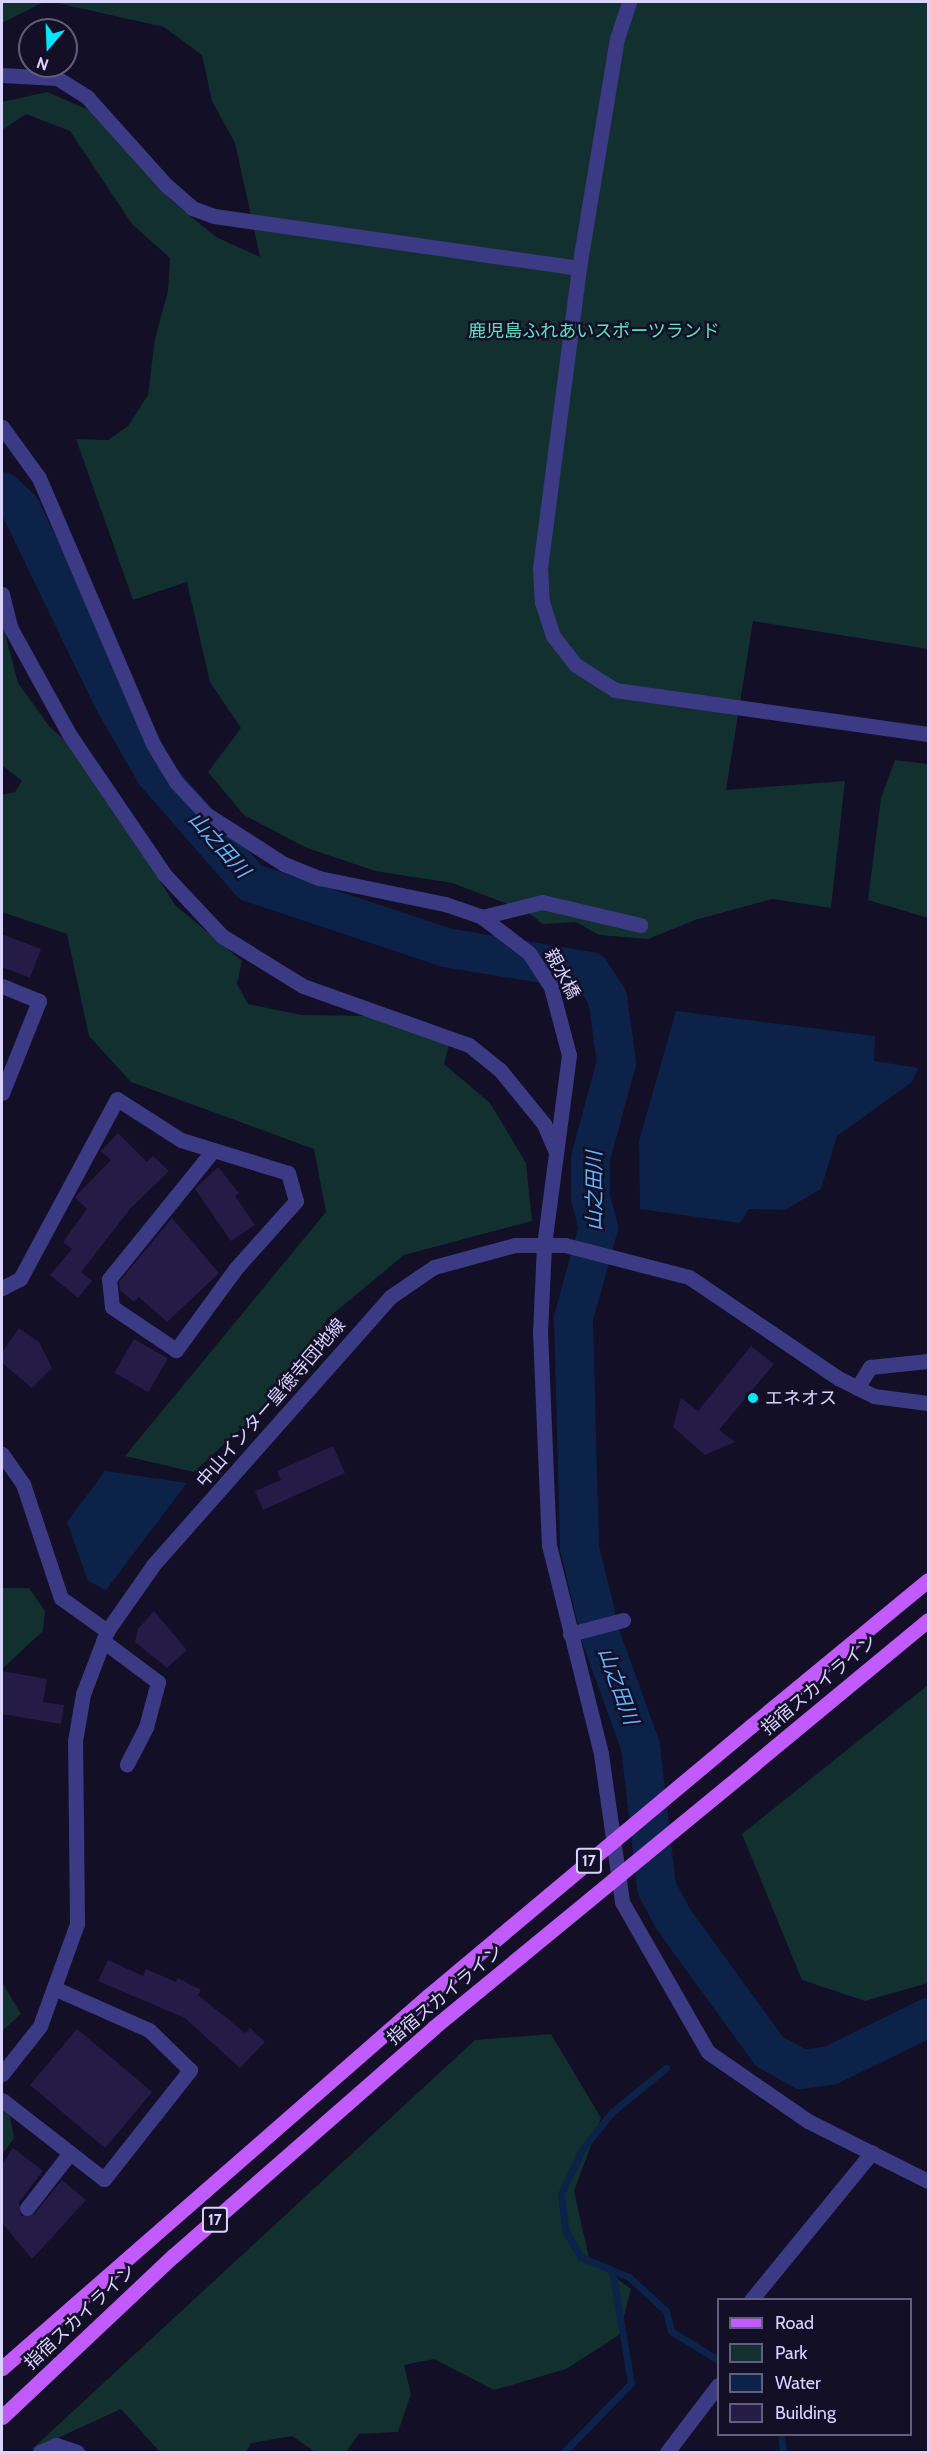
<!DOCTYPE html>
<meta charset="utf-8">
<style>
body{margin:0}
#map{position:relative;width:930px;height:2454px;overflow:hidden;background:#130f26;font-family:Cabin,"Noto Sans JP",sans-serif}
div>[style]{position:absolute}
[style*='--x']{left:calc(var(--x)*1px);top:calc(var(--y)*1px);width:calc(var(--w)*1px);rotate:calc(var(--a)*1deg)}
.green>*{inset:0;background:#12302f}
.water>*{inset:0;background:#0c2248}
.stream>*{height:7px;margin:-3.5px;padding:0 3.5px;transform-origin:3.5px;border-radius:3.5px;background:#0c2248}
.river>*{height:39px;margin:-19.5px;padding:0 19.5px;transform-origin:19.5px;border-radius:19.5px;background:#0c2248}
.building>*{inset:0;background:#241b47;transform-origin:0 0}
.minor>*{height:15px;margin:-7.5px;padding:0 7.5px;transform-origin:7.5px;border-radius:7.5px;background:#3d3a85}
.major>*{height:15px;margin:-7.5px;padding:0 7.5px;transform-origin:7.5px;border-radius:7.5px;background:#c25bff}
.major-bridge>*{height:15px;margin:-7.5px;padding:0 7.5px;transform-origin:7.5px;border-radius:7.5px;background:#c25bff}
.dots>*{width:16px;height:16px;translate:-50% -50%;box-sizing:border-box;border:3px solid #130f26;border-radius:50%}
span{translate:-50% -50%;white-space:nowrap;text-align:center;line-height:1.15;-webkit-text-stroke:5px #130f26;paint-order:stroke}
.shield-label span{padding:2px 4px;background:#130f26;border:2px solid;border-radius:4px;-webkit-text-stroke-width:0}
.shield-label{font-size:16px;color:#d9d4ff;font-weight:700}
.park-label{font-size:18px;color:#5fe0c0}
.street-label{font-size:18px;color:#d9d4ff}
.poi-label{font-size:18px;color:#d9d4ff}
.left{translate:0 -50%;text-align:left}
.water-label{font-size:20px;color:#62b6ff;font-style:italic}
.frame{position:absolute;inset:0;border:3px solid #d9d4ff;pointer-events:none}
.legend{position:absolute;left:717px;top:2298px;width:195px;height:138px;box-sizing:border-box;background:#130f26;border:2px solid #625e7d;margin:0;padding:8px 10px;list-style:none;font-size:18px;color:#d9d4ff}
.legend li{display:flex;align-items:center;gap:12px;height:30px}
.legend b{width:30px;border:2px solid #625e7d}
.north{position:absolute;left:18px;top:18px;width:60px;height:60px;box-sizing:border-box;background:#130f26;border:2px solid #625e7d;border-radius:50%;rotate:199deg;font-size:16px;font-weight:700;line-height:24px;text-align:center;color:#d9d4ff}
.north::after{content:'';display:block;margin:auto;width:21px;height:27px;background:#00e5ff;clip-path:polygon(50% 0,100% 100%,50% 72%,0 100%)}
</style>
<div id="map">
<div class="green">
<i style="clip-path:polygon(2px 2px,44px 2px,2px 23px)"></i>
<i style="clip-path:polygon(53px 2px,928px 2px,928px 649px,753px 621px,726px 790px,845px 781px,831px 908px,772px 899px,695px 920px,648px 939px,599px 935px,576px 922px,543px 924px,524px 910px,452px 883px,375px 871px,307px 848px,244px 815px,208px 772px,241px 728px,210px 682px,187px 582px,133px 600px,76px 439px,108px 440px,128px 426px,148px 395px,155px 339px,168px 291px,170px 258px,132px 224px,70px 131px,26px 114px,2px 130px,2px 102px,47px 92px,89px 110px,171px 200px,216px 237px,260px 257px,235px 143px,212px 101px,202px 55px,164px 27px)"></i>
<i style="clip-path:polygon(2px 622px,18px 683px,49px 726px,83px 758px,175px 905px,242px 961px,237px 984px,248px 1004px,301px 1015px,376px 1016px,451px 1037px,444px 1064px,490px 1103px,526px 1163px,532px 1221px,404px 1255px,328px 1318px,293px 1380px,194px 1472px,125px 1456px,326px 1212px,314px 1149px,131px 1082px,89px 1036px,67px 934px,2px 912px,2px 795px,15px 792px,22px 781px,2px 765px)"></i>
<i style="clip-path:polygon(895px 760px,928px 764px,928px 918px,868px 900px,881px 798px)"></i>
<i style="clip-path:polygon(2px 1588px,29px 1588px,45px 1611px,43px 1631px,2px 1669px)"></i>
<i style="clip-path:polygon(928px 1685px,928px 1983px,865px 2001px,802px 1980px,742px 1834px)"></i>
<i style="clip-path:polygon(2px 1982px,21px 2014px,2px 2031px)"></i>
<i style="clip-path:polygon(551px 2034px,601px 2118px,574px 2191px,589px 2258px,631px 2289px,619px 2335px,566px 2369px,494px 2390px,434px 2359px,404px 2365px,411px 2394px,398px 2432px,359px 2434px,346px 2452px,315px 2452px,292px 2436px,251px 2443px,246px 2452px,160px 2452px,121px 2409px,31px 2450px,475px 2040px)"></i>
<i style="clip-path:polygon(3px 2110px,10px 2116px,14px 2138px,2px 2155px)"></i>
</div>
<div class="water">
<i style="clip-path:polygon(676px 1011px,875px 1036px,874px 1061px,918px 1068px,912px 1082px,837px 1136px,821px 1189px,785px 1210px,749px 1209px,740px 1223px,640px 1209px,639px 1141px)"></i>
<i style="clip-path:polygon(105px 1471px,187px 1483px,106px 1590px,88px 1581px,67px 1522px)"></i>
</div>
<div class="stream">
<i style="--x:666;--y:2068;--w:70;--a:140.8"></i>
<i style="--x:612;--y:2112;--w:50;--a:128.5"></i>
<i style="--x:581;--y:2151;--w:47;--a:114.9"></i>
<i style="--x:561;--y:2194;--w:38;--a:83"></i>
<i style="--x:566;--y:2232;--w:29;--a:59"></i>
<i style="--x:581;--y:2257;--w:52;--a:22.6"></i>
<i style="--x:629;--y:2277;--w:50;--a:42.6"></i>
<i style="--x:666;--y:2311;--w:21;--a:76"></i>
<i style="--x:671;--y:2331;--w:55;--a:31.7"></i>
<i style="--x:781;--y:2434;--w:18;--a:84"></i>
<i style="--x:564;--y:2452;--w:96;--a:-45.8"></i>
<i style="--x:631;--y:2383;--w:114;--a:-99.6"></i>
</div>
<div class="river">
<i style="--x:2;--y:491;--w:25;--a:43"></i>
<i style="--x:20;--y:508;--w:211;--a:64.2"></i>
<i style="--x:112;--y:698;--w:86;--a:60.2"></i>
<i style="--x:155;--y:773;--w:145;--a:48.9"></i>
<i style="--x:250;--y:882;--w:206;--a:18.4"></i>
<i style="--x:445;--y:947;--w:147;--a:9.4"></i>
<i style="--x:590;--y:971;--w:31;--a:57"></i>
<i style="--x:607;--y:997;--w:66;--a:82.1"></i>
<i style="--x:616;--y:1062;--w:99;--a:105.2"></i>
<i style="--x:590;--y:1158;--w:39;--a:90"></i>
<i style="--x:590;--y:1197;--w:31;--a:75"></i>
<i style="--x:598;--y:1227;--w:94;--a:105.4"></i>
<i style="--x:573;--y:1318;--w:229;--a:88.5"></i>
<i style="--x:579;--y:1547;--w:94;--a:76.4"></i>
<i style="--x:601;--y:1638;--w:115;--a:70.1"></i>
<i style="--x:640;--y:1746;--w:142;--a:83.5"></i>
<i style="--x:656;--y:1887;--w:36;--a:62"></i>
<i style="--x:673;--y:1919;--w:163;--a:54"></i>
<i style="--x:769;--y:2051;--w:37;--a:29"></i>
<i style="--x:801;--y:2069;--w:29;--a:-8"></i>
<i style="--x:830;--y:2065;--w:109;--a:-26.1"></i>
</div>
<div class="building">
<i style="clip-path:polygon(2px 934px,41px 949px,30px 978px,2px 967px)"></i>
<i style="clip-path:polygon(118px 1133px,147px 1162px,153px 1156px,169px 1171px,130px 1209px,81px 1272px,92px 1281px,78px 1298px,50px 1275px,72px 1249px,63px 1242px,87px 1209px,75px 1197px,111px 1160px,101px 1151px)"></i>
<i style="clip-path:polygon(218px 1167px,239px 1193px,235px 1196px,255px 1225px,231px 1241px,195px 1189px)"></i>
<i style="clip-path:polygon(172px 1218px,219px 1273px,167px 1322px,139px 1297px,134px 1302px,120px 1290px,119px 1282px)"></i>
<i style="clip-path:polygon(19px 1328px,39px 1342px,52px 1368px,32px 1388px,2px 1363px,2px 1352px)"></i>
<i style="left:134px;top:1339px;width:39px;height:39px;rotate:30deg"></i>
<i style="clip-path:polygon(751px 1346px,774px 1364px,719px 1430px,735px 1442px,705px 1455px,673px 1427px,681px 1398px,698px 1411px)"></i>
<i style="clip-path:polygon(333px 1446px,345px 1473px,263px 1510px,255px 1491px,281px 1480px,277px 1471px)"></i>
<i style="clip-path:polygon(154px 1611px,187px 1650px,167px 1668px,135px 1642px,138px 1629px)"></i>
<i style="clip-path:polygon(2px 1671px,47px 1679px,43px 1702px,64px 1705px,61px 1724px,2px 1714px)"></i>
<i style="clip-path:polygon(108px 1960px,143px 1976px,146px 1969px,176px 1982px,178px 1978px,201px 1990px,198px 1995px,245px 2033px,250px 2028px,265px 2042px,240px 2068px,185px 2018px,98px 1981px)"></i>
<i style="left:77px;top:2029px;width:98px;height:73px;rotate:40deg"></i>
<i style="clip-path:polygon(13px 2148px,43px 2171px,19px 2202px,21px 2216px,34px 2214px,62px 2180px,86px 2200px,32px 2259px,2px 2223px,2px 2164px)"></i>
</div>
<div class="minor">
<i style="--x:629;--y:2;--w:38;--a:108"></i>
<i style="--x:617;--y:38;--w:233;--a:99.4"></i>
<i style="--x:579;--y:268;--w:302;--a:97.4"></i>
<i style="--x:540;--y:567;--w:35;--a:87"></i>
<i style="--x:542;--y:602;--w:36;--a:72"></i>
<i style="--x:553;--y:636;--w:37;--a:52"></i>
<i style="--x:576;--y:665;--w:46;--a:32.7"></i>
<i style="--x:615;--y:690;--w:316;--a:8"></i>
<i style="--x:2;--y:75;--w:55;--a:3.1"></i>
<i style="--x:57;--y:78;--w:36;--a:32"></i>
<i style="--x:87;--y:97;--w:118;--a:48.1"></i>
<i style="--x:166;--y:185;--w:35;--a:41"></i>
<i style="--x:192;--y:208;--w:23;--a:20"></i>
<i style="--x:214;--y:216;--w:369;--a:8.1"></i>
<i style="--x:2;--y:427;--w:63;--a:54"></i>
<i style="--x:39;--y:478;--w:289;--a:66.8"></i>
<i style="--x:153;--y:744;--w:44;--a:58.8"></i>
<i style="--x:176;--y:782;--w:44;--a:46.8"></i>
<i style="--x:206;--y:814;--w:93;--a:32.7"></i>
<i style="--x:284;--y:864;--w:38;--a:22"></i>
<i style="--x:319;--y:878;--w:129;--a:11.7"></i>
<i style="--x:445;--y:904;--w:39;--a:19"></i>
<i style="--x:482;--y:917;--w:59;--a:37.5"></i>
<i style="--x:529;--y:953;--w:40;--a:57.1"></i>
<i style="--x:551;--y:987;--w:70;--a:75.2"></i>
<i style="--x:569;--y:1055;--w:192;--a:97.5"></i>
<i style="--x:544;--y:1245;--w:87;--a:92.6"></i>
<i style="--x:540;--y:1332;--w:213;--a:87.6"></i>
<i style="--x:549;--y:1545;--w:215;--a:76"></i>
<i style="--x:601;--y:1754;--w:149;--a:81.9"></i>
<i style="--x:622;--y:1902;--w:173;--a:60.2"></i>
<i style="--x:708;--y:2052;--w:121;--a:34.6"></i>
<i style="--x:808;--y:2121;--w:134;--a:26.6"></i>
<i style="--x:2;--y:594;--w:34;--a:76"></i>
<i style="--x:10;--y:627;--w:122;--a:61.1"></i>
<i style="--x:69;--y:734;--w:169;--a:55.8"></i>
<i style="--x:164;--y:874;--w:85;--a:46.9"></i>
<i style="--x:222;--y:936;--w:95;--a:31.7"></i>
<i style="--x:303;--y:986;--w:176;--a:19.6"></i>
<i style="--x:469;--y:1045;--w:40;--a:39"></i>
<i style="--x:500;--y:1070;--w:70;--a:50.8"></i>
<i style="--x:544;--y:1124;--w:30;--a:67"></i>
<i style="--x:482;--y:917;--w:62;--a:-14"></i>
<i style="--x:542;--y:902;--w:101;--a:13.2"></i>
<i style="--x:2;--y:986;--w:40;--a:22"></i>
<i style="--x:39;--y:1001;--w:99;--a:111.9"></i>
<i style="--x:2;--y:1288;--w:20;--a:-27"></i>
<i style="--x:20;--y:1279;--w:204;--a:-61.7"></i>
<i style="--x:117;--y:1099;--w:76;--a:32.6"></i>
<i style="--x:181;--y:1140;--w:112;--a:17.1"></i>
<i style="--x:288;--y:1173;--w:29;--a:74"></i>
<i style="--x:296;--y:1201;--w:90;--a:131.8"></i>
<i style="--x:236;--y:1268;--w:102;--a:126.2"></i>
<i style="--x:176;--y:1350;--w:77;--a:-146.1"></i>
<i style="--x:112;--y:1307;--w:28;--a:-96"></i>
<i style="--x:109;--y:1279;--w:164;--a:-51"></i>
<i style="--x:857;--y:1388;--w:25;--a:-58"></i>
<i style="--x:870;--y:1367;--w:58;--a:-5.9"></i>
<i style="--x:2;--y:1454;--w:37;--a:55"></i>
<i style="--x:23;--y:1484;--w:120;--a:71.6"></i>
<i style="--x:61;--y:1598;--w:57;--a:35.7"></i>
<i style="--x:570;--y:1634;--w:55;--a:-14.8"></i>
<i style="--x:103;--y:1641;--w:69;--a:36.7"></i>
<i style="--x:158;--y:1682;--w:47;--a:104.9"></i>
<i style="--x:146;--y:1727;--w:42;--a:117.2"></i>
<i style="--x:2;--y:2074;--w:61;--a:-51.6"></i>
<i style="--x:40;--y:2026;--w:109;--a:-70.1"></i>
<i style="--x:77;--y:1924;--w:183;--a:-90.6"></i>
<i style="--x:75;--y:1741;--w:48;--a:-80.3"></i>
<i style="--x:83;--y:1694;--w:67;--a:-69.1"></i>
<i style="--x:107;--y:1631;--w:82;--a:-55"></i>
<i style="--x:154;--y:1564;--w:356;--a:-48.5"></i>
<i style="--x:390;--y:1297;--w:53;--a:-34.3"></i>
<i style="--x:434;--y:1267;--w:84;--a:-15.2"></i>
<i style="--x:515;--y:1245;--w:50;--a:0"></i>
<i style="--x:565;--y:1245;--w:128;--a:14.5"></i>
<i style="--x:689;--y:1277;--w:180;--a:34.1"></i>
<i style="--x:838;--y:1378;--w:40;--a:26.6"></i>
<i style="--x:874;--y:1396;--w:54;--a:7.4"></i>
<i style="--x:2;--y:2100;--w:129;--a:37.8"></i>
<i style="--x:104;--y:2179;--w:139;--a:-51.7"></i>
<i style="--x:190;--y:2070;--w:57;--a:-135.7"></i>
<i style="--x:149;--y:2030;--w:102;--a:-156.2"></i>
<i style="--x:27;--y:2208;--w:70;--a:-52"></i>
<i style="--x:751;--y:2300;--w:191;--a:-50.7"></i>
<i style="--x:40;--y:2452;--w:17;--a:-24"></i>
<i style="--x:56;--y:2445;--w:22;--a:18"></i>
<i style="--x:667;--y:2452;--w:84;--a:-52.7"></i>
</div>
<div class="major">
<i style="--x:751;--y:1726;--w:229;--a:-39.5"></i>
<i style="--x:754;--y:1764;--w:226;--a:-39.6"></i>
<i style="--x:2;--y:2368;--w:566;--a:-41.13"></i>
<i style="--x:2;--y:2417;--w:235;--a:-43.3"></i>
<i style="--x:173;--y:2256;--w:346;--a:-41.2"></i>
</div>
<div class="major-bridge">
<i style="--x:428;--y:1996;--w:421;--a:-39.9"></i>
<i style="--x:433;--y:2028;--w:416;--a:-39.4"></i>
</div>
<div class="dots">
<i style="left:753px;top:1398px;background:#00e5ff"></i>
</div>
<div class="shield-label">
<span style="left:589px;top:1861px">17</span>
<span style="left:215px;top:2220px">17</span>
</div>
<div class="park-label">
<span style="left:594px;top:331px">鹿児島ふれあいスポーツランド</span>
</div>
<div class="street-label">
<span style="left:562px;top:974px;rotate:62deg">親水橋</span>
<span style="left:271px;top:1403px;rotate:-49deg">中山インター皇徳寺団地線</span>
<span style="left:819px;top:1685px;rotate:-40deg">指宿スカイライン</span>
<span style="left:445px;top:1995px;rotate:-40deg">指宿スカイライン</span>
<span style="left:80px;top:2317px;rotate:-43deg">指宿スカイライン</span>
</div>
<div class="poi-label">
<span class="left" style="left:765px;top:1398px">エネオス</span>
</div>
<div class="water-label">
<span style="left:219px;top:845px;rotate:48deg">山之田川</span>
<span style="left:594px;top:1191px;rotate:-90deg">山之田川</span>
<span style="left:618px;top:1686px;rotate:70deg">山之田川</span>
</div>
<div class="frame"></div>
<ul class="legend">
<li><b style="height:8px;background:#c25bff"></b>Road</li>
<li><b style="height:16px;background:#12302f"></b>Park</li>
<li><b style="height:16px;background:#0c2248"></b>Water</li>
<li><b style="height:16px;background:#241b47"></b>Building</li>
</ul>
<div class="north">N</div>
</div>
